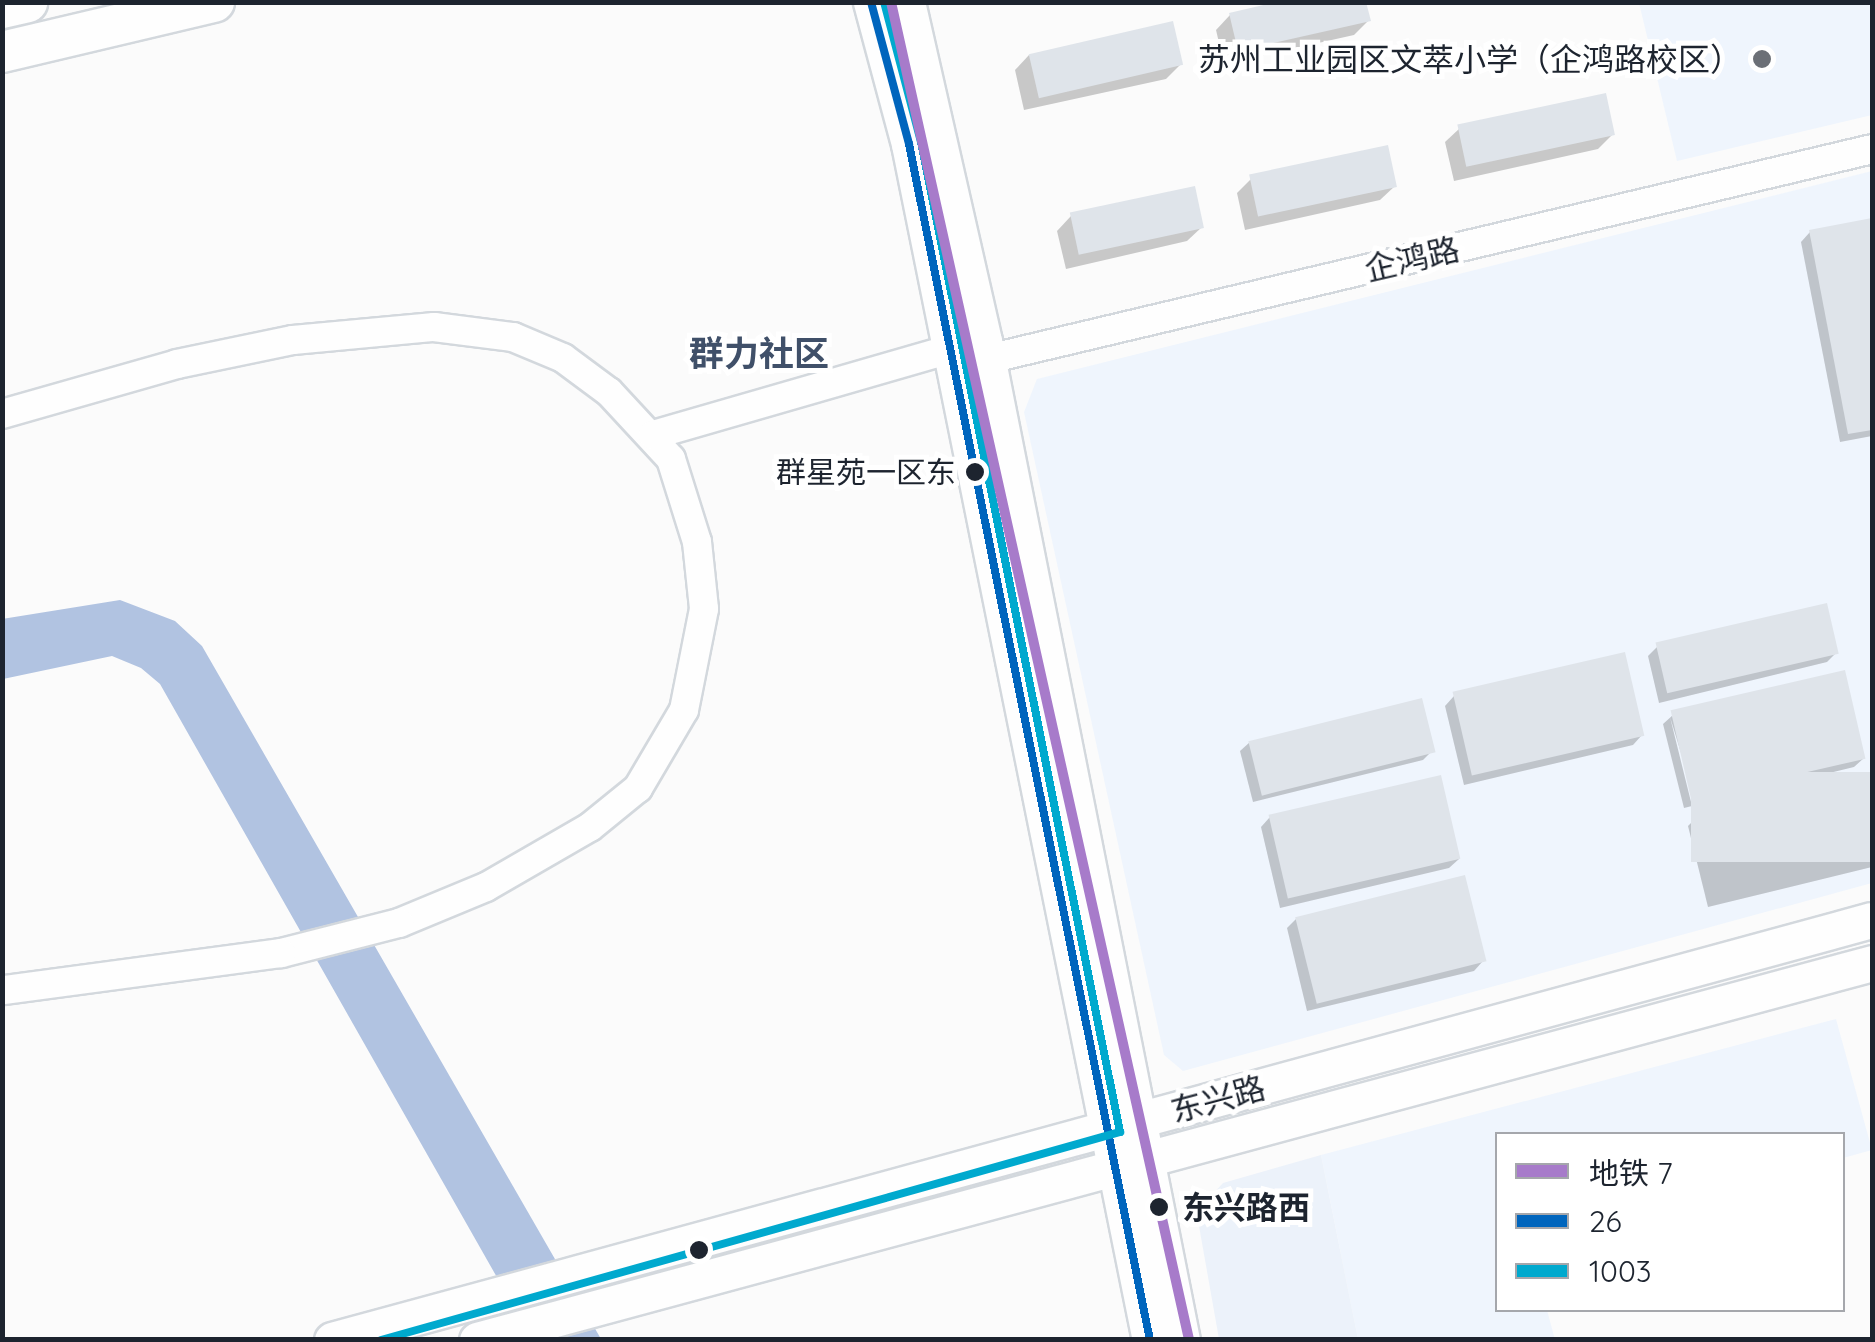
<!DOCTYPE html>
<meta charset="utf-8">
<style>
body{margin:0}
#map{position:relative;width:1875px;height:1342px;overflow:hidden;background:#fbfbfb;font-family:Quicksand,"Noto Sans SC",sans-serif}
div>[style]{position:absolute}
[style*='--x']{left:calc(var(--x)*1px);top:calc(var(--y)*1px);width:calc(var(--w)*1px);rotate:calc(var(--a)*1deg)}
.built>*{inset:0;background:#eff5fd}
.green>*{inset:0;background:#ecf2fa}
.water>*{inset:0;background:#b1c3e1}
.shadow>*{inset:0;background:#0003}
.building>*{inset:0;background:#dfe4ea;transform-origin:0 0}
.roads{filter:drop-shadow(2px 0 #d3d8dd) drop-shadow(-2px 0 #d3d8dd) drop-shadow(0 2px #d3d8dd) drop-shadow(0 -2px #d3d8dd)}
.minor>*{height:28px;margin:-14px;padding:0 14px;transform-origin:14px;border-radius:14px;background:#fefefe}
.major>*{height:35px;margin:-17.5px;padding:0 17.5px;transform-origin:17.5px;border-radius:17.5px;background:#fefefe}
.highway>*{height:40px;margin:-20px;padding:0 20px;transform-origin:20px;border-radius:20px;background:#fefefe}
.bus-1>*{height:8px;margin:-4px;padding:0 4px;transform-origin:4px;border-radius:4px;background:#0065bd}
.bus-2>*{height:8px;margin:-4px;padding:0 4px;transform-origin:4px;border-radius:4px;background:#00a9ce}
.metro-1>*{height:10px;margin:-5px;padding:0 5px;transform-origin:5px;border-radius:5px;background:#a77bca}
.dots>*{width:28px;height:28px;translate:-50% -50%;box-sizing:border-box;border:5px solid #fff;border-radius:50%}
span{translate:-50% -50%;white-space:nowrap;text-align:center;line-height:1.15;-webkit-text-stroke:10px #fff;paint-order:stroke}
.bus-label{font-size:30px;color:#1d242f}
.right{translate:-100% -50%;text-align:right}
.poi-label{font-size:32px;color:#1d242f}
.street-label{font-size:32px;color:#1d242f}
.stop-label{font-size:32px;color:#1d242f;font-weight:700}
.left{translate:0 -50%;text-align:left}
.neighbourhood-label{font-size:35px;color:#405069;font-weight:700}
.frame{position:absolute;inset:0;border:5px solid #1d242f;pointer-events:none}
.legend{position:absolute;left:1495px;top:1132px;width:350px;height:180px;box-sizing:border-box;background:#fff;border:2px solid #a5a7ac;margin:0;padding:12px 18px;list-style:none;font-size:30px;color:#1d242f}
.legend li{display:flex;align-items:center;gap:20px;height:50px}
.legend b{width:50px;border:2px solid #a5a7ac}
</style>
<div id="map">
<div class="built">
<i style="clip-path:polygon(1639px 3px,1872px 3px,1872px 115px,1677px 161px)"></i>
<i style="clip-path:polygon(1872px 171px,1872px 883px,1183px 1071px,1164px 1055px,1024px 412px,1037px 379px)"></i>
<i style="clip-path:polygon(1836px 1019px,1872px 1150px,1843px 1158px,1842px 1134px,1498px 1134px,1498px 1310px,1547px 1310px,1555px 1340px,1358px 1339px,1321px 1155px)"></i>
</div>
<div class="green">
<i style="clip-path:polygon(1321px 1155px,1358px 1339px,1219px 1339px,1199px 1226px,1210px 1197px,1223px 1183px)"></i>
</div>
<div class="water">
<i style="clip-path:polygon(120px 600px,175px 621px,202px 646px,601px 1339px,532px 1339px,160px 684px,141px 668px,112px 656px,3px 679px,2px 619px)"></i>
</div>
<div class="shadow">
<i style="clip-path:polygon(1230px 15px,1368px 21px,1354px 35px,1224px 64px,1216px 30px)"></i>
<i style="clip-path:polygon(1029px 55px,1180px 65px,1166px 79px,1024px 110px,1015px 70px)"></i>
<i style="clip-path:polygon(1460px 128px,1612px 135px,1598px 149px,1454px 181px,1445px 142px)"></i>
<i style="clip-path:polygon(1251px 179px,1395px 186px,1380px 200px,1245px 230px,1237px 193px)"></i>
<i style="clip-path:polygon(1071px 216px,1202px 227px,1187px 241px,1066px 269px,1057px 231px)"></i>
<i style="clip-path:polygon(1872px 220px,1872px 436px,1840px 442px,1801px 242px,1810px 232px)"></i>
<i style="clip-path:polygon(1657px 647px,1836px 653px,1827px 662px,1659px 703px,1648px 656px)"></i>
<i style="clip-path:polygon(1454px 696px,1642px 735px,1633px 745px,1464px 785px,1445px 706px)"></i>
<i style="clip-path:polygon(1673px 715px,1864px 758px,1854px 767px,1697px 805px,1670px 717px,1692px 806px,1684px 808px,1663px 724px)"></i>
<i style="clip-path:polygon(1250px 742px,1432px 751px,1423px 760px,1253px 802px,1240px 751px)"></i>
<i style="clip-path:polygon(1872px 774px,1872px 867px,1708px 907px,1688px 826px,1697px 817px)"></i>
<i style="clip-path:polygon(1270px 817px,1459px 859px,1449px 868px,1280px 908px,1261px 827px)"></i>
<i style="clip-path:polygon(1296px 919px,1483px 961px,1474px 971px,1307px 1011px,1287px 928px)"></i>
</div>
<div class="building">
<i style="clip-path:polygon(1276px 2px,1366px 2px,1371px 21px,1238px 51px,1229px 13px)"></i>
<i style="left:1173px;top:21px;width:45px;height:148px;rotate:77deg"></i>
<i style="left:1606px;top:93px;width:43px;height:152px;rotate:78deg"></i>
<i style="left:1388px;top:145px;width:43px;height:142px;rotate:78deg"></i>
<i style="left:1195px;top:186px;width:43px;height:128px;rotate:78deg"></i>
<i style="clip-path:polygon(1872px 218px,1872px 430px,1848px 434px,1809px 230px)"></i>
<i style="left:1827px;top:603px;width:52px;height:176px;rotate:77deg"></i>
<i style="left:1625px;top:652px;width:86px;height:177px;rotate:77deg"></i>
<i style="left:1845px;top:670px;width:91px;height:179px;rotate:77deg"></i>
<i style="left:1422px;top:698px;width:56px;height:179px;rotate:76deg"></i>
<i style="left:1872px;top:772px;width:90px;height:181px;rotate:90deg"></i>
<i style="left:1441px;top:775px;width:86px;height:177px;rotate:77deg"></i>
<i style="left:1465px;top:875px;width:89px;height:175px;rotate:76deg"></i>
</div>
<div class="roads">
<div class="minor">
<i style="--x:967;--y:364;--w:930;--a:-13.36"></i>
<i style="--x:2;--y:414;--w:182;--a:-15.9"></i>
<i style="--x:177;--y:364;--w:118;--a:-11.7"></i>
<i style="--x:293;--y:340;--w:142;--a:-5.3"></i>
<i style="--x:434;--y:327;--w:80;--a:7.2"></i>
<i style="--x:513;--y:337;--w:54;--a:22.8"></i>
<i style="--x:563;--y:358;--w:57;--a:36.5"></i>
<i style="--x:609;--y:392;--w:91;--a:47.2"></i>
<i style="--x:671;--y:459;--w:87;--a:72.6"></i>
<i style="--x:697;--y:542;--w:67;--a:84"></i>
<i style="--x:704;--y:609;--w:103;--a:101.2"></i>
<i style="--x:684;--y:710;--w:91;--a:120.5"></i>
<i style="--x:638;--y:788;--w:62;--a:140.9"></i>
<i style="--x:590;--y:827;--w:120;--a:150"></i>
<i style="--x:486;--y:887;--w:94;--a:157.5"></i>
<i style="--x:399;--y:923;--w:122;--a:165.7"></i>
<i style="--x:281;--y:953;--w:281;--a:172.4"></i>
<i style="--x:653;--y:435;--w:328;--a:-16.1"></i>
</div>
<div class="major">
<i style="--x:871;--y:2;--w:147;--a:75"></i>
<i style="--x:909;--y:144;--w:1220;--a:78.61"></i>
<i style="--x:907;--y:2;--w:348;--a:77.2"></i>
<i style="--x:984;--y:341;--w:1018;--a:78.79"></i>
<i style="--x:332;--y:1340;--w:1596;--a:-15.26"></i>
<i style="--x:477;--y:1340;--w:1445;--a:-15.12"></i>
</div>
<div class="highway">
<i style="--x:2;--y:8;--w:26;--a:-13"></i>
<i style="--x:2;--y:52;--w:218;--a:-13.3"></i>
</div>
</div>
<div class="bus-1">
<i style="--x:871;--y:2;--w:147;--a:75"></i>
<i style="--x:909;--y:144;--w:1220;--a:78.61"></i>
</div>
<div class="bus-2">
<i style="--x:381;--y:1340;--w:768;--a:-15.72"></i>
<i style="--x:1120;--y:1132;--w:1010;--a:-101.37"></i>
<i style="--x:921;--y:142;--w:145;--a:-104.8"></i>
</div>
<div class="metro-1">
<i style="--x:891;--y:2;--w:1371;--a:77.44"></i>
</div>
<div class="dots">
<i style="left:1762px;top:59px;background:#6b6f76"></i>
<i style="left:975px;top:472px;background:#1d242f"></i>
<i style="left:1159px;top:1207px;background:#1d242f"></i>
<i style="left:699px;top:1250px;background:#1d242f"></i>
</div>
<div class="bus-label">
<span class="right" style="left:956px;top:472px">群星苑一区东</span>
</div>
<div class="poi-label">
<span class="right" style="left:1742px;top:59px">苏州工业园区文萃小学（企鸿路校区）</span>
</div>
<div class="street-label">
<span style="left:1412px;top:259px;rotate:-13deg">企鸿路</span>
<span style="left:1218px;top:1099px;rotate:-15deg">东兴路</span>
</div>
<div class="stop-label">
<span class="left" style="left:1182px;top:1207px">东兴路西</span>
</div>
<div class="neighbourhood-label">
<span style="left:759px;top:353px">群力社区</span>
</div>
<div class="frame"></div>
<ul class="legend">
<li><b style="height:12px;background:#a77bca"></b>地铁 7</li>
<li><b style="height:12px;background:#0065bd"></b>26</li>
<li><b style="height:12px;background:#00a9ce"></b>1003</li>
</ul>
</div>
